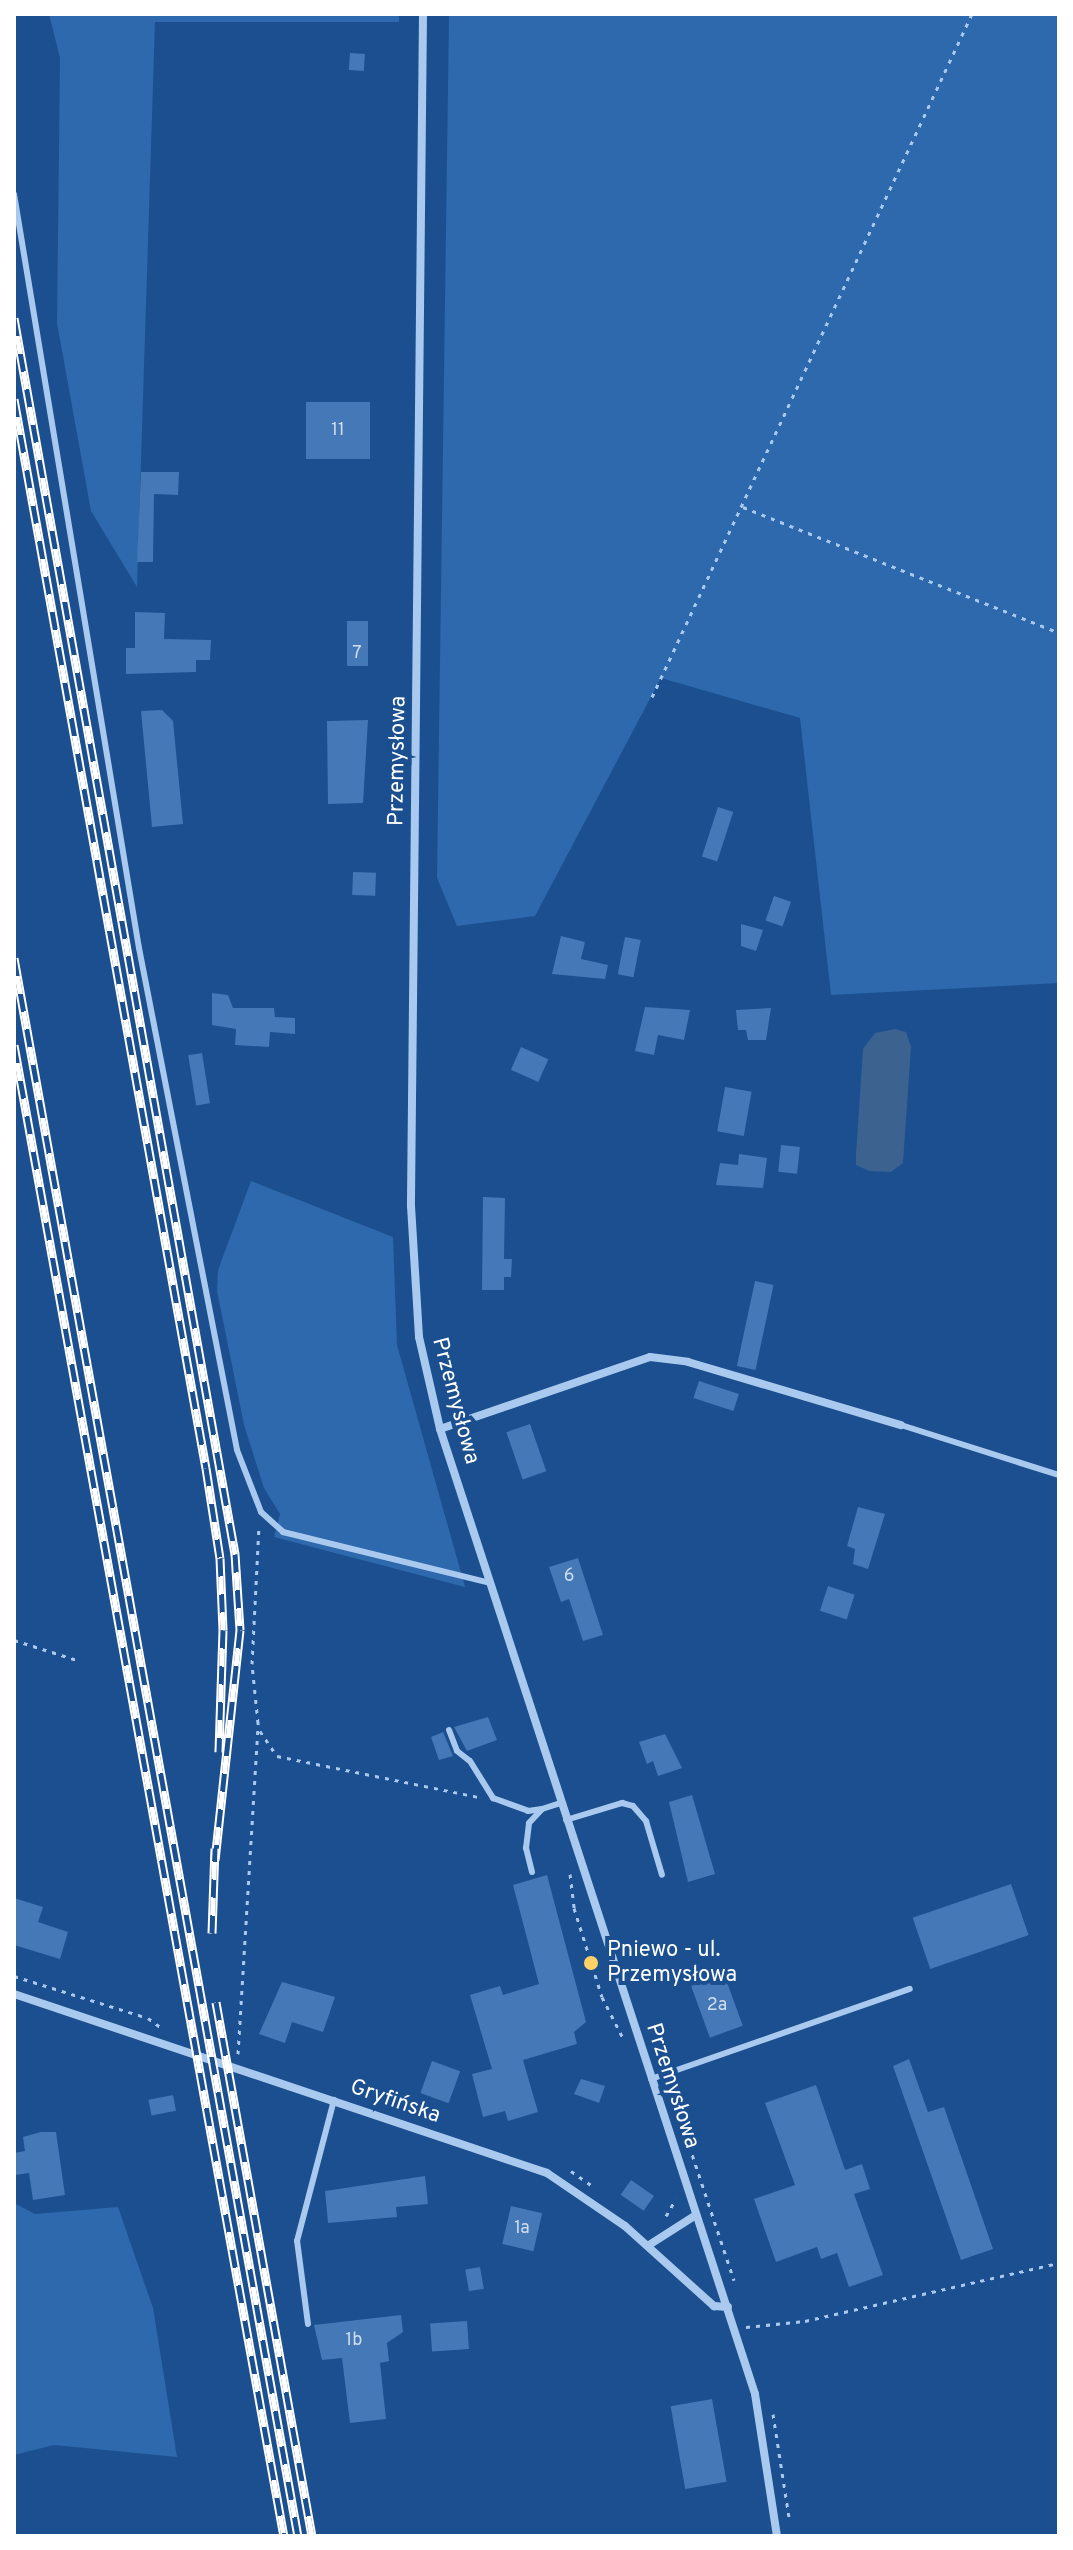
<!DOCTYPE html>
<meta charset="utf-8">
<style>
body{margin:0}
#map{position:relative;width:1073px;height:2550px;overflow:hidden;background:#1b4f8f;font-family:Overpass,sans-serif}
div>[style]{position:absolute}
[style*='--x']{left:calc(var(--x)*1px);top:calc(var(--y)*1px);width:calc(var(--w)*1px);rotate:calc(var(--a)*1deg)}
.green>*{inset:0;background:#2e69ad}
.water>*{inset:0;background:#3c6290}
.building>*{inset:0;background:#4478b7;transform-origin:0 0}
.path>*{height:3px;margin-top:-1.5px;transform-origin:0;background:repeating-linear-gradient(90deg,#a9c9ee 0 4px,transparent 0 10px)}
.service>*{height:6px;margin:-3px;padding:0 3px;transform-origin:3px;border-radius:3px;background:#a9c9ee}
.minor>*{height:8px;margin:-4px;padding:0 4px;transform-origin:4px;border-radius:4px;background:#a9c9ee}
.rail>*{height:9px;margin-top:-4.5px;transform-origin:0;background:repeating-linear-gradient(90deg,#1b4f8f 0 18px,#fff 0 36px);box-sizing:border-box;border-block:2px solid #fff}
.dots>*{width:22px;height:22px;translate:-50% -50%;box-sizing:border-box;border:4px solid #1b4f8f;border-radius:50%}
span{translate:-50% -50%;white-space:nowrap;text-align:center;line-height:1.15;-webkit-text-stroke:8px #1b4f8f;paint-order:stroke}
.number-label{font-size:18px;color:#d0dded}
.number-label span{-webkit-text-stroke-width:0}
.street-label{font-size:22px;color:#fff}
.poi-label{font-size:22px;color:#fff}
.left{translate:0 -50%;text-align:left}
.frame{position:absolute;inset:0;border:16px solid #fff;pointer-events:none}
</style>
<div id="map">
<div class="green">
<i style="clip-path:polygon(49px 14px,399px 14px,399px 22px,155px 22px,137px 587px,91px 511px,57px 323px,60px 58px)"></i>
<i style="clip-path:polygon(449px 14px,1059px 14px,1059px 983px,831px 995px,800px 718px,661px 678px,535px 916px,457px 926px,437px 878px)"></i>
<i style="clip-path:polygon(251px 1181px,393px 1237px,397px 1345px,465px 1587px,274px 1537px,280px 1514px,264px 1488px,244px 1425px,217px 1291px,218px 1270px)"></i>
<i style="clip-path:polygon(14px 2203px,35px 2214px,118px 2207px,153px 2308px,177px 2457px,54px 2445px,14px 2455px)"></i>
</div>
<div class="water">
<i style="clip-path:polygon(895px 1029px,906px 1032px,911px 1047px,903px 1163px,891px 1172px,869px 1171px,856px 1165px,856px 1155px,863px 1049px,875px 1033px)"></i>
</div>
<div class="building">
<i style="left:350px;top:53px;width:15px;height:17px;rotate:4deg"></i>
<i style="left:306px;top:402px;width:64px;height:57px"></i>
<i style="clip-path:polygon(141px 472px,179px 472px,178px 495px,154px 494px,153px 562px,137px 562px)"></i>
<i style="clip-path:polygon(135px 612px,165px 613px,164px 639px,211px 640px,210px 660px,196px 660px,196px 672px,126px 674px,126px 648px,135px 648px)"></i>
<i style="left:347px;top:621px;width:21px;height:45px"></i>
<i style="clip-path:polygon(162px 710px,173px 721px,183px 824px,152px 827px,141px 711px)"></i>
<i style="clip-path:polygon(368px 720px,363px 803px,328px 804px,327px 721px)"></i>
<i style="left:718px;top:807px;width:16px;height:52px;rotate:18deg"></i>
<i style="left:353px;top:872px;width:23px;height:23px;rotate:2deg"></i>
<i style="left:774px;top:896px;width:18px;height:26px;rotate:19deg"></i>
<i style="clip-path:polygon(741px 924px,763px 930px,756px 951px,741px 946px)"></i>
<i style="clip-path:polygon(561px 936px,585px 942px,581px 959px,608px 965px,605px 979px,552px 974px)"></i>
<i style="left:625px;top:937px;width:16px;height:38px;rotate:11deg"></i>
<i style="clip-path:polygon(212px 993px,228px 995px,233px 1008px,274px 1008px,275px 1017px,295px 1018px,295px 1034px,270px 1032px,269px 1047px,235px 1045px,236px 1029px,212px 1025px)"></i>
<i style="clip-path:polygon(645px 1007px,690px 1010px,684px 1040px,658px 1035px,654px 1055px,635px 1051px)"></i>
<i style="clip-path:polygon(771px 1008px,766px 1040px,748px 1040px,746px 1030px,738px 1030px,736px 1010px)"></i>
<i style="left:521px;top:1047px;width:30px;height:25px;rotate:24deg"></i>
<i style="left:202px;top:1053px;width:51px;height:14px;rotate:81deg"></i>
<i style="left:725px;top:1087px;width:27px;height:45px;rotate:10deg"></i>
<i style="left:781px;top:1145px;width:19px;height:27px;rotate:6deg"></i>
<i style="clip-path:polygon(739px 1154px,767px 1158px,763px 1188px,716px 1185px,720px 1163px,738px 1165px)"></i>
<i style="clip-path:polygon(483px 1197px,505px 1198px,504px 1259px,512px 1259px,511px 1277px,504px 1277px,504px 1290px,482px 1290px)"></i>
<i style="left:755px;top:1281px;width:19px;height:87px;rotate:12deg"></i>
<i style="left:699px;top:1381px;width:42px;height:18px;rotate:18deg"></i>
<i style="left:530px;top:1424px;width:50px;height:25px;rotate:71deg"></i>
<i style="clip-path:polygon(858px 1507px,885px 1514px,868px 1569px,853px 1564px,855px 1549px,847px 1546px)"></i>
<i style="clip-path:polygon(578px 1558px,603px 1635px,583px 1641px,569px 1599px,561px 1602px,549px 1567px)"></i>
<i style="left:828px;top:1586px;width:28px;height:26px;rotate:18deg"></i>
<i style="clip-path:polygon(488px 1717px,497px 1740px,467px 1751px,454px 1727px)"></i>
<i style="clip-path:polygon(443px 1732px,453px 1756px,439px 1760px,431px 1737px)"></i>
<i style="clip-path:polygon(665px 1734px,682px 1768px,658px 1776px,653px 1761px,647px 1764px,639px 1742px)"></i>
<i style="clip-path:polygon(692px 1795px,715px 1874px,688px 1882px,669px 1802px)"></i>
<i style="clip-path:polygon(547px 1875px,586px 2022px,574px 2032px,577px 2044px,523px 2060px,538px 2112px,508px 2121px,505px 2111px,483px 2117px,472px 2074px,492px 2069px,470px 1995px,500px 1986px,503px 1995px,539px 1984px,513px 1885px)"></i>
<i style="left:1011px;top:1884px;width:54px;height:104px;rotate:71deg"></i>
<i style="clip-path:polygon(14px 1898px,43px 1907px,38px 1922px,68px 1932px,60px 1959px,14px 1945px)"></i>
<i style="left:724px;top:1974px;width:55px;height:35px;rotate:70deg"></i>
<i style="clip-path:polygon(282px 1982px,335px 1997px,323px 2032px,292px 2022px,285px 2043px,259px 2034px)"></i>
<i style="clip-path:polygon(909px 2059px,928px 2112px,944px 2107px,993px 2249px,961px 2260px,893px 2066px)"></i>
<i style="left:432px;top:2061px;width:30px;height:34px;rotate:20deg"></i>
<i style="clip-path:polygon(581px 2079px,605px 2086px,599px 2103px,574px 2094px)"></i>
<i style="clip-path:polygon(816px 2085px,845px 2170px,862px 2164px,870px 2189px,854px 2194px,883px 2275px,849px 2287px,837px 2253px,821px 2259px,817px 2247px,776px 2262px,754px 2199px,795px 2185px,765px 2103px)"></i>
<i style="left:173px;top:2095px;width:16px;height:25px;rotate:79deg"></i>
<i style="clip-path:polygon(41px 2132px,56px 2132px,65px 2195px,33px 2200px,29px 2173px,15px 2175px,14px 2153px,25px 2151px,23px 2137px)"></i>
<i style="clip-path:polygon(425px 2176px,428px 2204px,396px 2207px,397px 2217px,328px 2223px,325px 2191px)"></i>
<i style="left:631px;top:2180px;width:28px;height:18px;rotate:35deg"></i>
<i style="left:511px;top:2206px;width:32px;height:39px;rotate:13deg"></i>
<i style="left:480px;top:2267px;width:22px;height:15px;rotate:80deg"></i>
<i style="clip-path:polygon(401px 2315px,403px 2332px,387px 2343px,389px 2361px,380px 2363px,386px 2419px,350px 2423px,342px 2358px,322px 2360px,314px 2325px)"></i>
<i style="left:467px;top:2321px;width:28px;height:37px;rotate:86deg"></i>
<i style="left:712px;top:2399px;width:84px;height:42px;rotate:80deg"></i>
</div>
<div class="path">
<i style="--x:743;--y:507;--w:340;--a:21.7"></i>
<i style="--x:652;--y:697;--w:754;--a:-64.9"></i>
<i style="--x:14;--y:1640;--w:66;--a:17.6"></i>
<i style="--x:260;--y:1731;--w:30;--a:56"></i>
<i style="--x:277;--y:1756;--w:205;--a:11.5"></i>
<i style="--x:570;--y:1874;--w:34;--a:83"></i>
<i style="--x:574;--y:1908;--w:93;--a:72.5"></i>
<i style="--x:602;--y:1997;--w:48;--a:62.9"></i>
<i style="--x:14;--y:1976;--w:140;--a:17.4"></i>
<i style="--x:148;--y:2018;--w:19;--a:36"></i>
<i style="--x:238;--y:2054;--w:332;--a:-86.5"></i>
<i style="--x:258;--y:1723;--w:59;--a:-95.8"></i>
<i style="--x:252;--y:1664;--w:137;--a:-87.1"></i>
<i style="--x:686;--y:2136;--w:152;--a:71.6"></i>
<i style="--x:571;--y:2171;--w:28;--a:35"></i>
<i style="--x:666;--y:2216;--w:20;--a:-60"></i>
<i style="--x:746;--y:2327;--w:59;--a:-5.8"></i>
<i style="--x:805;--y:2321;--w:261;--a:-12.9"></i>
<i style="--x:773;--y:2414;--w:104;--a:81.2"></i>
</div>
<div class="service">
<i style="--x:14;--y:194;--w:764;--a:80.59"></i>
<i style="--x:139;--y:948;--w:511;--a:78.95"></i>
<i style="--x:237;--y:1450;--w:66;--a:68.8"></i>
<i style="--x:261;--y:1512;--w:30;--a:42"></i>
<i style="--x:283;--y:1532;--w:213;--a:13.8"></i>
<i style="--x:901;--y:1425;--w:166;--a:17.6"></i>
<i style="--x:449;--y:1730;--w:22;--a:69"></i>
<i style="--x:457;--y:1751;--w:16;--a:38"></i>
<i style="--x:470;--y:1761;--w:44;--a:58.1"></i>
<i style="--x:493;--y:1798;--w:37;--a:20"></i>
<i style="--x:528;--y:1811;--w:14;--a:-8"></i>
<i style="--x:566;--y:1820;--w:59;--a:-16.9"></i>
<i style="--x:622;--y:1803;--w:11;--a:15"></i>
<i style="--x:633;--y:1806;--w:20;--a:49"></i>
<i style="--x:646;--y:1821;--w:56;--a:73.5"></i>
<i style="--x:532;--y:1872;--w:25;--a:-104"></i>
<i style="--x:526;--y:1848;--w:25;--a:-83"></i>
<i style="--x:529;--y:1823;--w:19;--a:-47"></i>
<i style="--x:542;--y:1809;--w:20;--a:-18"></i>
<i style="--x:651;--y:2079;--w:274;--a:-19.2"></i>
<i style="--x:308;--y:2324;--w:84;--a:-97.5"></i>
<i style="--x:297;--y:2241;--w:146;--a:-75.3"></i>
</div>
<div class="minor">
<i style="--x:423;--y:14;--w:1192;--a:90.58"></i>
<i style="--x:411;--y:1206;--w:131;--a:86.5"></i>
<i style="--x:419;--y:1337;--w:94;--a:77.1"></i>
<i style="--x:440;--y:1429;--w:1015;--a:71.92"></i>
<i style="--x:755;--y:2394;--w:144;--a:81.2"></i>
<i style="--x:440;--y:1429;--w:222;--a:-18.9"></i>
<i style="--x:650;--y:1357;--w:38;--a:7"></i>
<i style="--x:688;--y:1362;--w:222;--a:16.5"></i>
<i style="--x:14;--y:1994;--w:562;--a:18.56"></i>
<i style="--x:547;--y:2173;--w:94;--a:34.2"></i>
<i style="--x:625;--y:2226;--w:120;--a:42"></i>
<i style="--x:714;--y:2306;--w:14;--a:4"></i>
<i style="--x:649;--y:2245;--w:56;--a:-32.6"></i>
</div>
<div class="rail">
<i style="--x:14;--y:318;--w:1256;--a:79.86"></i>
<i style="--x:235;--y:1554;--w:76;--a:86.2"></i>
<i style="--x:240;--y:1630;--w:231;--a:96.2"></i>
<i style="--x:14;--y:399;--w:1086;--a:79.82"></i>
<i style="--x:206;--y:1468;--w:91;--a:81.2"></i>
<i style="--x:220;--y:1558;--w:72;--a:87.6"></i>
<i style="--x:223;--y:1630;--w:122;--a:91.9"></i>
<i style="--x:14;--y:958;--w:1603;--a:79.8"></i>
<i style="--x:14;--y:1045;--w:1515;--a:79.74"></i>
<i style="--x:212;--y:1933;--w:85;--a:-88"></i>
<i style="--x:216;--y:2002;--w:543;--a:79.81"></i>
</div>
<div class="dots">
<i style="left:591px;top:1963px;background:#ffd166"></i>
</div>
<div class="number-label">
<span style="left:338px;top:431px">11</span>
<span style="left:357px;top:654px">7</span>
<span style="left:569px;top:1577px">6</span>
<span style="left:717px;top:2006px">2a</span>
<span style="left:522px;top:2229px">1a</span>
<span style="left:354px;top:2341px">1b</span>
</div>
<div class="street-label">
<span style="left:398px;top:761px;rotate:-89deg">Przemysłowa</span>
<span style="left:455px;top:1401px;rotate:75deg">Przemysłowa</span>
<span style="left:672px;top:2086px;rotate:72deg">Przemysłowa</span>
<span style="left:395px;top:2102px;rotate:19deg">Gryfińska</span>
</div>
<div class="poi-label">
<span class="left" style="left:607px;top:1963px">Pniewo - ul.<br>Przemysłowa</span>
</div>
<div class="frame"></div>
</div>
